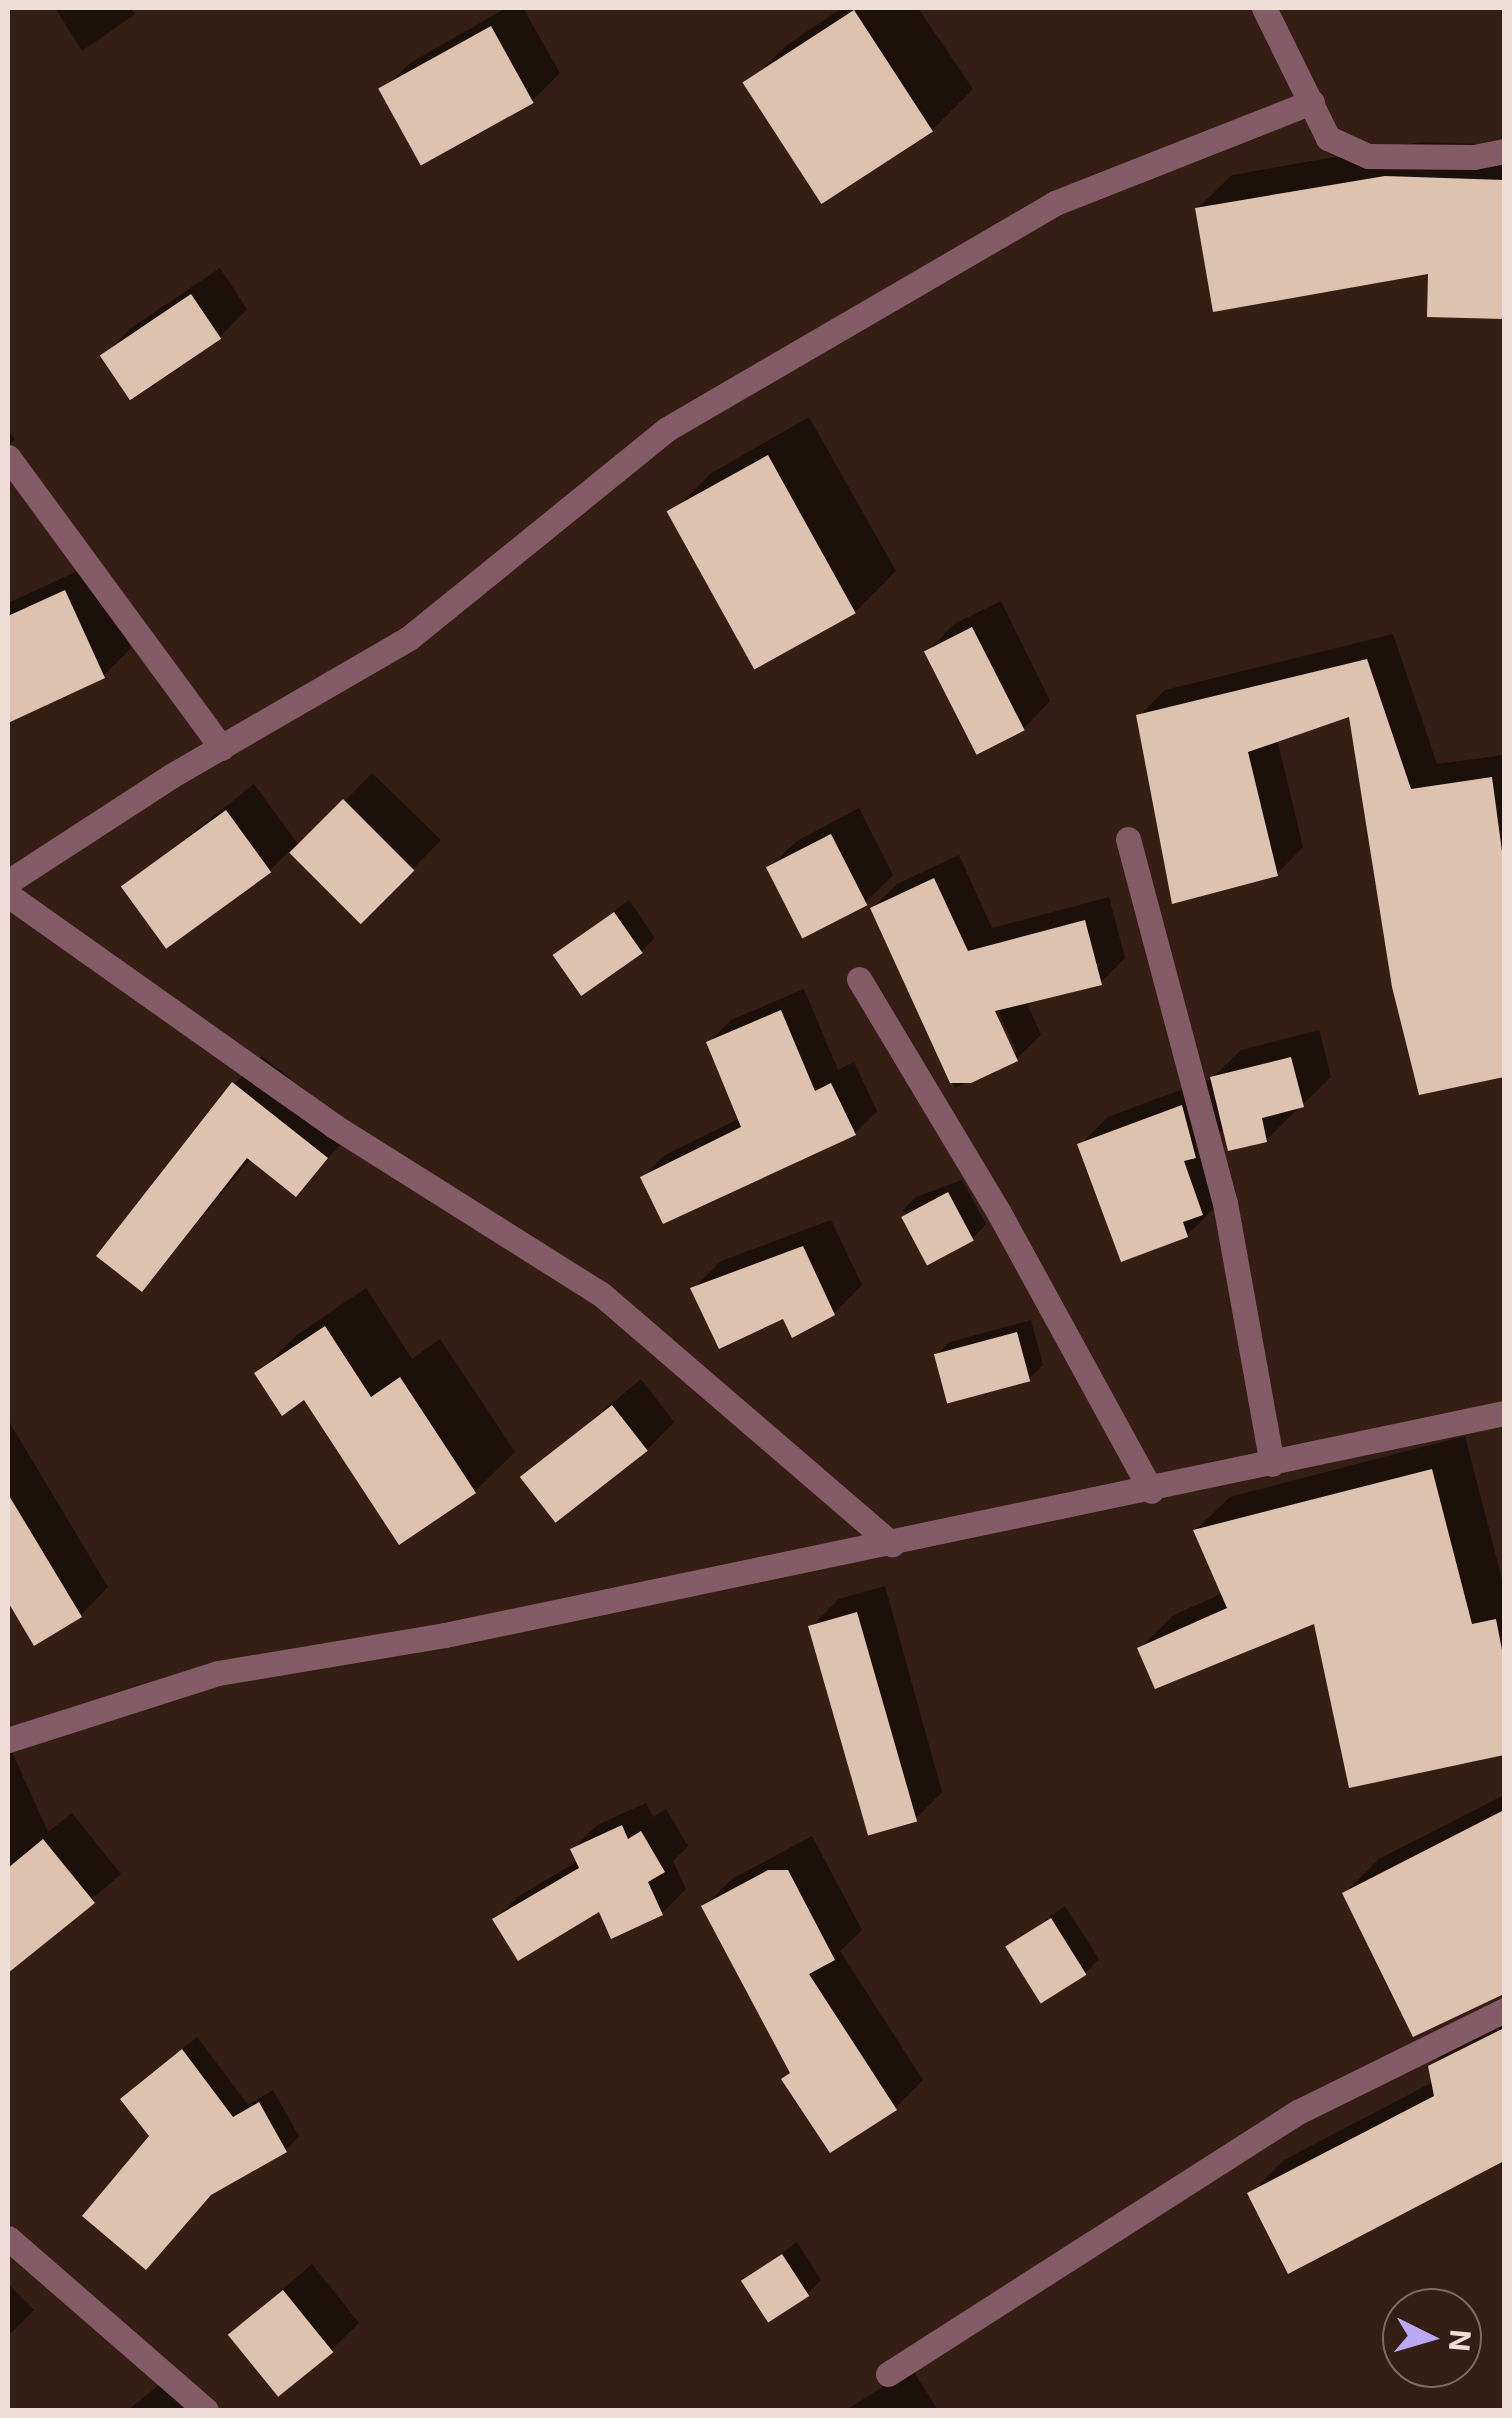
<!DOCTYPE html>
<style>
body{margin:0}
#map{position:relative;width:1512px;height:2418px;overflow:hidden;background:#351e14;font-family:Inter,sans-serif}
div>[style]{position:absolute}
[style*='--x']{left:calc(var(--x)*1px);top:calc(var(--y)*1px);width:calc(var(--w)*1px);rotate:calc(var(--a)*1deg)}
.shadow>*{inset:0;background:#0007}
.building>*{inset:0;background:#ddc2af;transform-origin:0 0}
.service>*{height:25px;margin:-12.5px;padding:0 12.5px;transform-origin:12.5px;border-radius:12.5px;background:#845c68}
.minor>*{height:25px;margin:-12.5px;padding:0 12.5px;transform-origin:12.5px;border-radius:12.5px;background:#845c68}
span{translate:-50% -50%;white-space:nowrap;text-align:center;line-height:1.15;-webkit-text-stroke:10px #351e14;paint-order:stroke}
.frame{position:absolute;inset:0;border:10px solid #efded8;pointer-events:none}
.north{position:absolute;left:1382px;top:2288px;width:100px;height:100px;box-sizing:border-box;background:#351e14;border:2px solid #7f6b62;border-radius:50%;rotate:95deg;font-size:28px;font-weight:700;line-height:40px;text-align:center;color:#efded8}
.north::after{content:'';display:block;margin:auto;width:35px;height:45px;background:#baaaf6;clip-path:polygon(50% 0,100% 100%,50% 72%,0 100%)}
</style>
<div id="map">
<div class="shadow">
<i style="clip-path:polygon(55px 8px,131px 8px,135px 14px,82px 51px)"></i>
<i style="clip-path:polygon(506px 8px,523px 8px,560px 73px,532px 101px,382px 91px,410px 63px)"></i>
<i style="clip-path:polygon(842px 8px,918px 8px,973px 89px,933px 129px,747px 84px,787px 45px)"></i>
<i style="clip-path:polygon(1421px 142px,1504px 145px,1504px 316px,1430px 315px,1431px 271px,1197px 209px,1232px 175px)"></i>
<i style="clip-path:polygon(220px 268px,247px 309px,220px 337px,104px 355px,131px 328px)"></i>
<i style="clip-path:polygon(809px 417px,896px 571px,856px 611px,758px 667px,671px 514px,710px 474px)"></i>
<i style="clip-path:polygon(8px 431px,15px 439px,8px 447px)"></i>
<i style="clip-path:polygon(93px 564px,131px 648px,103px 676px,8px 720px,8px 603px)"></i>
<i style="clip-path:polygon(1001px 601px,1050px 701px,1023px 729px,927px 652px,954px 624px)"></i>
<i style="clip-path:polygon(1393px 634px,1437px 764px,1504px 755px,1504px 1075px,1421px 1092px,1351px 713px,1277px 739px,1303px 847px,1277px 874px,1139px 716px,1165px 690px)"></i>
<i style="clip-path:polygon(372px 773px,441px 840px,362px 921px,291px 850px,269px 871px,124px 887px,254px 784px,300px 847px)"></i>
<i style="clip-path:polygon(859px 808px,893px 875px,865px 903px,769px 868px,797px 841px)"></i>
<i style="clip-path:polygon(evenodd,959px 855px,992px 928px,1109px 897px,1125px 958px,1100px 983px,1026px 1001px,1041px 1035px,1016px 1059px,955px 1088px,873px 908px,897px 884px,959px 855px,992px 999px,1017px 1052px,1011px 1052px,992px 999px)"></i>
<i style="clip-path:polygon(629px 900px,655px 938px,641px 951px,556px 955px)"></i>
<i style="clip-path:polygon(804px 989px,838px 1070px,854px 1062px,877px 1111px,855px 1133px,643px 1177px,665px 1155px,740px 1118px,709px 1042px,731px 1020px)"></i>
<i style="clip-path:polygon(1319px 1030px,1331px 1077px,1266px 1140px,1225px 1127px,1213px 1139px,1215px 1207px,1187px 1235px,1080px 1145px,1108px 1117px,1212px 1078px,1241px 1050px)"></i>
<i style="clip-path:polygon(262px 1056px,354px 1129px,296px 1194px,251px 1158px,142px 1289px,234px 1084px)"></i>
<i style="clip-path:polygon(962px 1180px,986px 1224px,973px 1238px,902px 1211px,916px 1197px)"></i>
<i style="clip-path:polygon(831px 1220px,862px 1285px,834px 1313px,784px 1315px,693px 1289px,721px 1261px)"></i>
<i style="clip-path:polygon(366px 1288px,412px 1359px,440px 1339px,515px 1452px,475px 1491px,258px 1373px,298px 1334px)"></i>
<i style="clip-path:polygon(1031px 1320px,1043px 1365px,1029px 1379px,936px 1355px,950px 1342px)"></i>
<i style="clip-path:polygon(641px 1379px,674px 1422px,647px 1450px,523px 1478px)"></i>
<i style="clip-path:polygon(8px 1420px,108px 1587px,81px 1615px,35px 1642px,8px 1598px)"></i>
<i style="clip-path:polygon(1465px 1436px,1504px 1587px,1504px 1752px,1350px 1785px,1316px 1621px,1140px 1648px,1174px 1615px,1223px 1593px,1196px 1530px,1230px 1497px)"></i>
<i style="clip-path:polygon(885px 1586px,942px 1792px,914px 1820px,811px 1627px,839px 1599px)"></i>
<i style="clip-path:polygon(8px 1743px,48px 1832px,72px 1813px,121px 1874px,8px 1970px)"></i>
<i style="clip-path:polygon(1504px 1795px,1504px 1993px,1345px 1893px,1379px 1859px)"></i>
<i style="clip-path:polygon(646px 1803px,653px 1817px,666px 1809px,688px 1846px,673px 1861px,686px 1889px,662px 1913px,600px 1909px,495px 1919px,519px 1896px,578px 1861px,573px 1849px,597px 1825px)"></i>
<i style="clip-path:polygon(812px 1836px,862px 1930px,840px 1951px,923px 2080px,895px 2108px,792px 2071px,704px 1906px,732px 1879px)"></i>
<i style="clip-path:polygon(1065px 1906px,1099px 1959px,1085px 1973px,1009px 1947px)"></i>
<i style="clip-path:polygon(1504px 2013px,1504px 2159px,1289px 2271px,1250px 2194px,1284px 2160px,1433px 2082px,1430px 2067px,1465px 2032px)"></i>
<i style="clip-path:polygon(197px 2037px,248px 2105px,273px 2090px,299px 2136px,286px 2150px,153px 2136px,137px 2085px)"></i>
<i style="clip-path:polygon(797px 2242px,821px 2280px,807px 2294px,744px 2281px)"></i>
<i style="clip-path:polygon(312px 2264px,359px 2323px,331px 2350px,230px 2335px)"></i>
<i style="clip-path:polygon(8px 2284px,34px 2310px,8px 2336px)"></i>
<i style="clip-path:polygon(912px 2369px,938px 2410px,846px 2410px)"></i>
<i style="clip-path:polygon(168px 2378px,201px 2410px,128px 2410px)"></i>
</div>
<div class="building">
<i style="left:854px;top:10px;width:145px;height:133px;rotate:57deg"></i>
<i style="left:491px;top:26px;width:88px;height:129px;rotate:61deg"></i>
<i style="clip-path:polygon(1385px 176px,1504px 180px,1504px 319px,1427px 317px,1428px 274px,1213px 312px,1195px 208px)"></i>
<i style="left:191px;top:294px;width:54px;height:110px;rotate:56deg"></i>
<i style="left:768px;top:455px;width:181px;height:116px;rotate:61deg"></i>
<i style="clip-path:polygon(65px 590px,105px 678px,8px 723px,8px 616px)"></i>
<i style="left:972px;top:627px;width:116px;height:54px;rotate:63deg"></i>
<i style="clip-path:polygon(1367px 659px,1411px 789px,1492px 777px,1504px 866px,1504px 1077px,1419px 1095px,1392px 987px,1349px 717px,1248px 752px,1278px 876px,1172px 904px,1136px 715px)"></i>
<i style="left:343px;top:799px;width:101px;height:76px;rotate:45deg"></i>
<i style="left:226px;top:810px;width:77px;height:130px;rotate:54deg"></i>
<i style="left:831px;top:834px;width:80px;height:73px;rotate:63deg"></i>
<i style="clip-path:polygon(934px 878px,968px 951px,1085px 920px,1102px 985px,995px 1011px,1018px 1061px,971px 1083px,950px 1083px,870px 908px)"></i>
<i style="left:614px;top:912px;width:50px;height:75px;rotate:55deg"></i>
<i style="clip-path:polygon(781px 1010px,815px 1091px,831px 1083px,856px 1135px,663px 1224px,640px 1177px,741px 1127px,706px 1042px)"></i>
<i style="clip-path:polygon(1291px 1057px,1304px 1107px,1262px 1118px,1267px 1142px,1228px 1151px,1210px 1077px)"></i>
<i style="clip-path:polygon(232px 1082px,328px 1158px,296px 1197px,247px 1158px,142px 1292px,96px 1256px)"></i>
<i style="clip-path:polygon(1182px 1105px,1196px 1158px,1184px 1161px,1203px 1215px,1183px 1222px,1188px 1237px,1121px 1262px,1077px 1144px)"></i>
<i style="left:948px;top:1192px;width:55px;height:53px;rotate:62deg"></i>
<i style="clip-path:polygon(803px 1246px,835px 1315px,792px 1338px,783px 1319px,719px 1349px,690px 1288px)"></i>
<i style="clip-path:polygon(325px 1326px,371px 1397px,400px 1377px,476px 1493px,399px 1545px,304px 1400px,282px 1416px,254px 1373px)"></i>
<i style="left:1017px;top:1332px;width:51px;height:86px;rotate:75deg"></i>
<i style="left:612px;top:1405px;width:58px;height:117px;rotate:52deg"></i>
<i style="clip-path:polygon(1432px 1469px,1472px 1624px,1496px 1619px,1504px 1660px,1504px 1755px,1349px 1788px,1314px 1624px,1155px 1689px,1137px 1648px,1227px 1608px,1193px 1530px)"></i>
<i style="clip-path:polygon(8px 1494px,82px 1617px,34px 1646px,8px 1602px)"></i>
<i style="left:857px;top:1612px;width:218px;height:51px;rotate:74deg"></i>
<i style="clip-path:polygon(1504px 1810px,1504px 1994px,1413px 2037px,1342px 1893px)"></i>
<i style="clip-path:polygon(622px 1825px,628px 1839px,641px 1831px,665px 1872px,648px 1882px,663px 1915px,611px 1939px,599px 1912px,518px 1961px,492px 1919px,579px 1868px,570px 1849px)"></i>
<i style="clip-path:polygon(43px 1839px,95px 1903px,8px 1973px,8px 1868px)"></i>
<i style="clip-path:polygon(768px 1870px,788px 1870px,835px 1960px,809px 1974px,897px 2110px,830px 2153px,781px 2079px,790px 2073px,701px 1906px)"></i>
<i style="left:1051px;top:1918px;width:67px;height:54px;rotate:58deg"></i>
<i style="clip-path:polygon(1504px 2028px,1504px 2161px,1288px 2274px,1247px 2193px,1434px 2096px,1428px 2066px)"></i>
<i style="clip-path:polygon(182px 2049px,233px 2117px,259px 2102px,287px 2152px,211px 2195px,146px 2270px,82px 2216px,149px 2136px,120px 2099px)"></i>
<i style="left:782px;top:2254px;width:50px;height:49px;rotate:57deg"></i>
<i style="left:283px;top:2290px;width:80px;height:71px;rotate:51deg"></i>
</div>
<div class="service">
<i style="--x:8;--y:457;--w:361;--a:53.7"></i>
<i style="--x:1128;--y:839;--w:377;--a:75.1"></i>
<i style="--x:1225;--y:1203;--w:265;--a:79.8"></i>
<i style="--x:8;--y:895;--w:400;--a:35.3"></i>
<i style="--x:334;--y:1126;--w:315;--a:32.2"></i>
<i style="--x:601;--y:1294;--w:384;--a:40.7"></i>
<i style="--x:859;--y:979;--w:270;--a:59.1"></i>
<i style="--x:998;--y:1211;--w:319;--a:61.3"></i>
<i style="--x:888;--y:2374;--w:487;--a:-32.6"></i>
<i style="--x:1298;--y:2112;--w:230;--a:-26.3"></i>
</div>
<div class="minor">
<i style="--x:1264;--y:8;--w:145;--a:63.8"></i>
<i style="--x:1328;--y:138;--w:44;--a:24.2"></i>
<i style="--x:1368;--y:156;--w:106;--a:0.5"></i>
<i style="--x:1474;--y:157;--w:31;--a:-11"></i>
<i style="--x:8;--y:882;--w:194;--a:-33"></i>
<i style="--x:171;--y:776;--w:275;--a:-30.1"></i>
<i style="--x:409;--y:638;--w:332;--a:-39"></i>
<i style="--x:667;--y:429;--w:449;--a:-30.2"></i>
<i style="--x:1055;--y:203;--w:276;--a:-21.5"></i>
<i style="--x:8;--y:1740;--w:220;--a:-17.7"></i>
<i style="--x:218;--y:1673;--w:230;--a:-9.5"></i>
<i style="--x:445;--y:1635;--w:1082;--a:-11.84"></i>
<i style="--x:8;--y:2238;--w:262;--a:41"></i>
</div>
<div class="frame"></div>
<div class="north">N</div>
</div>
